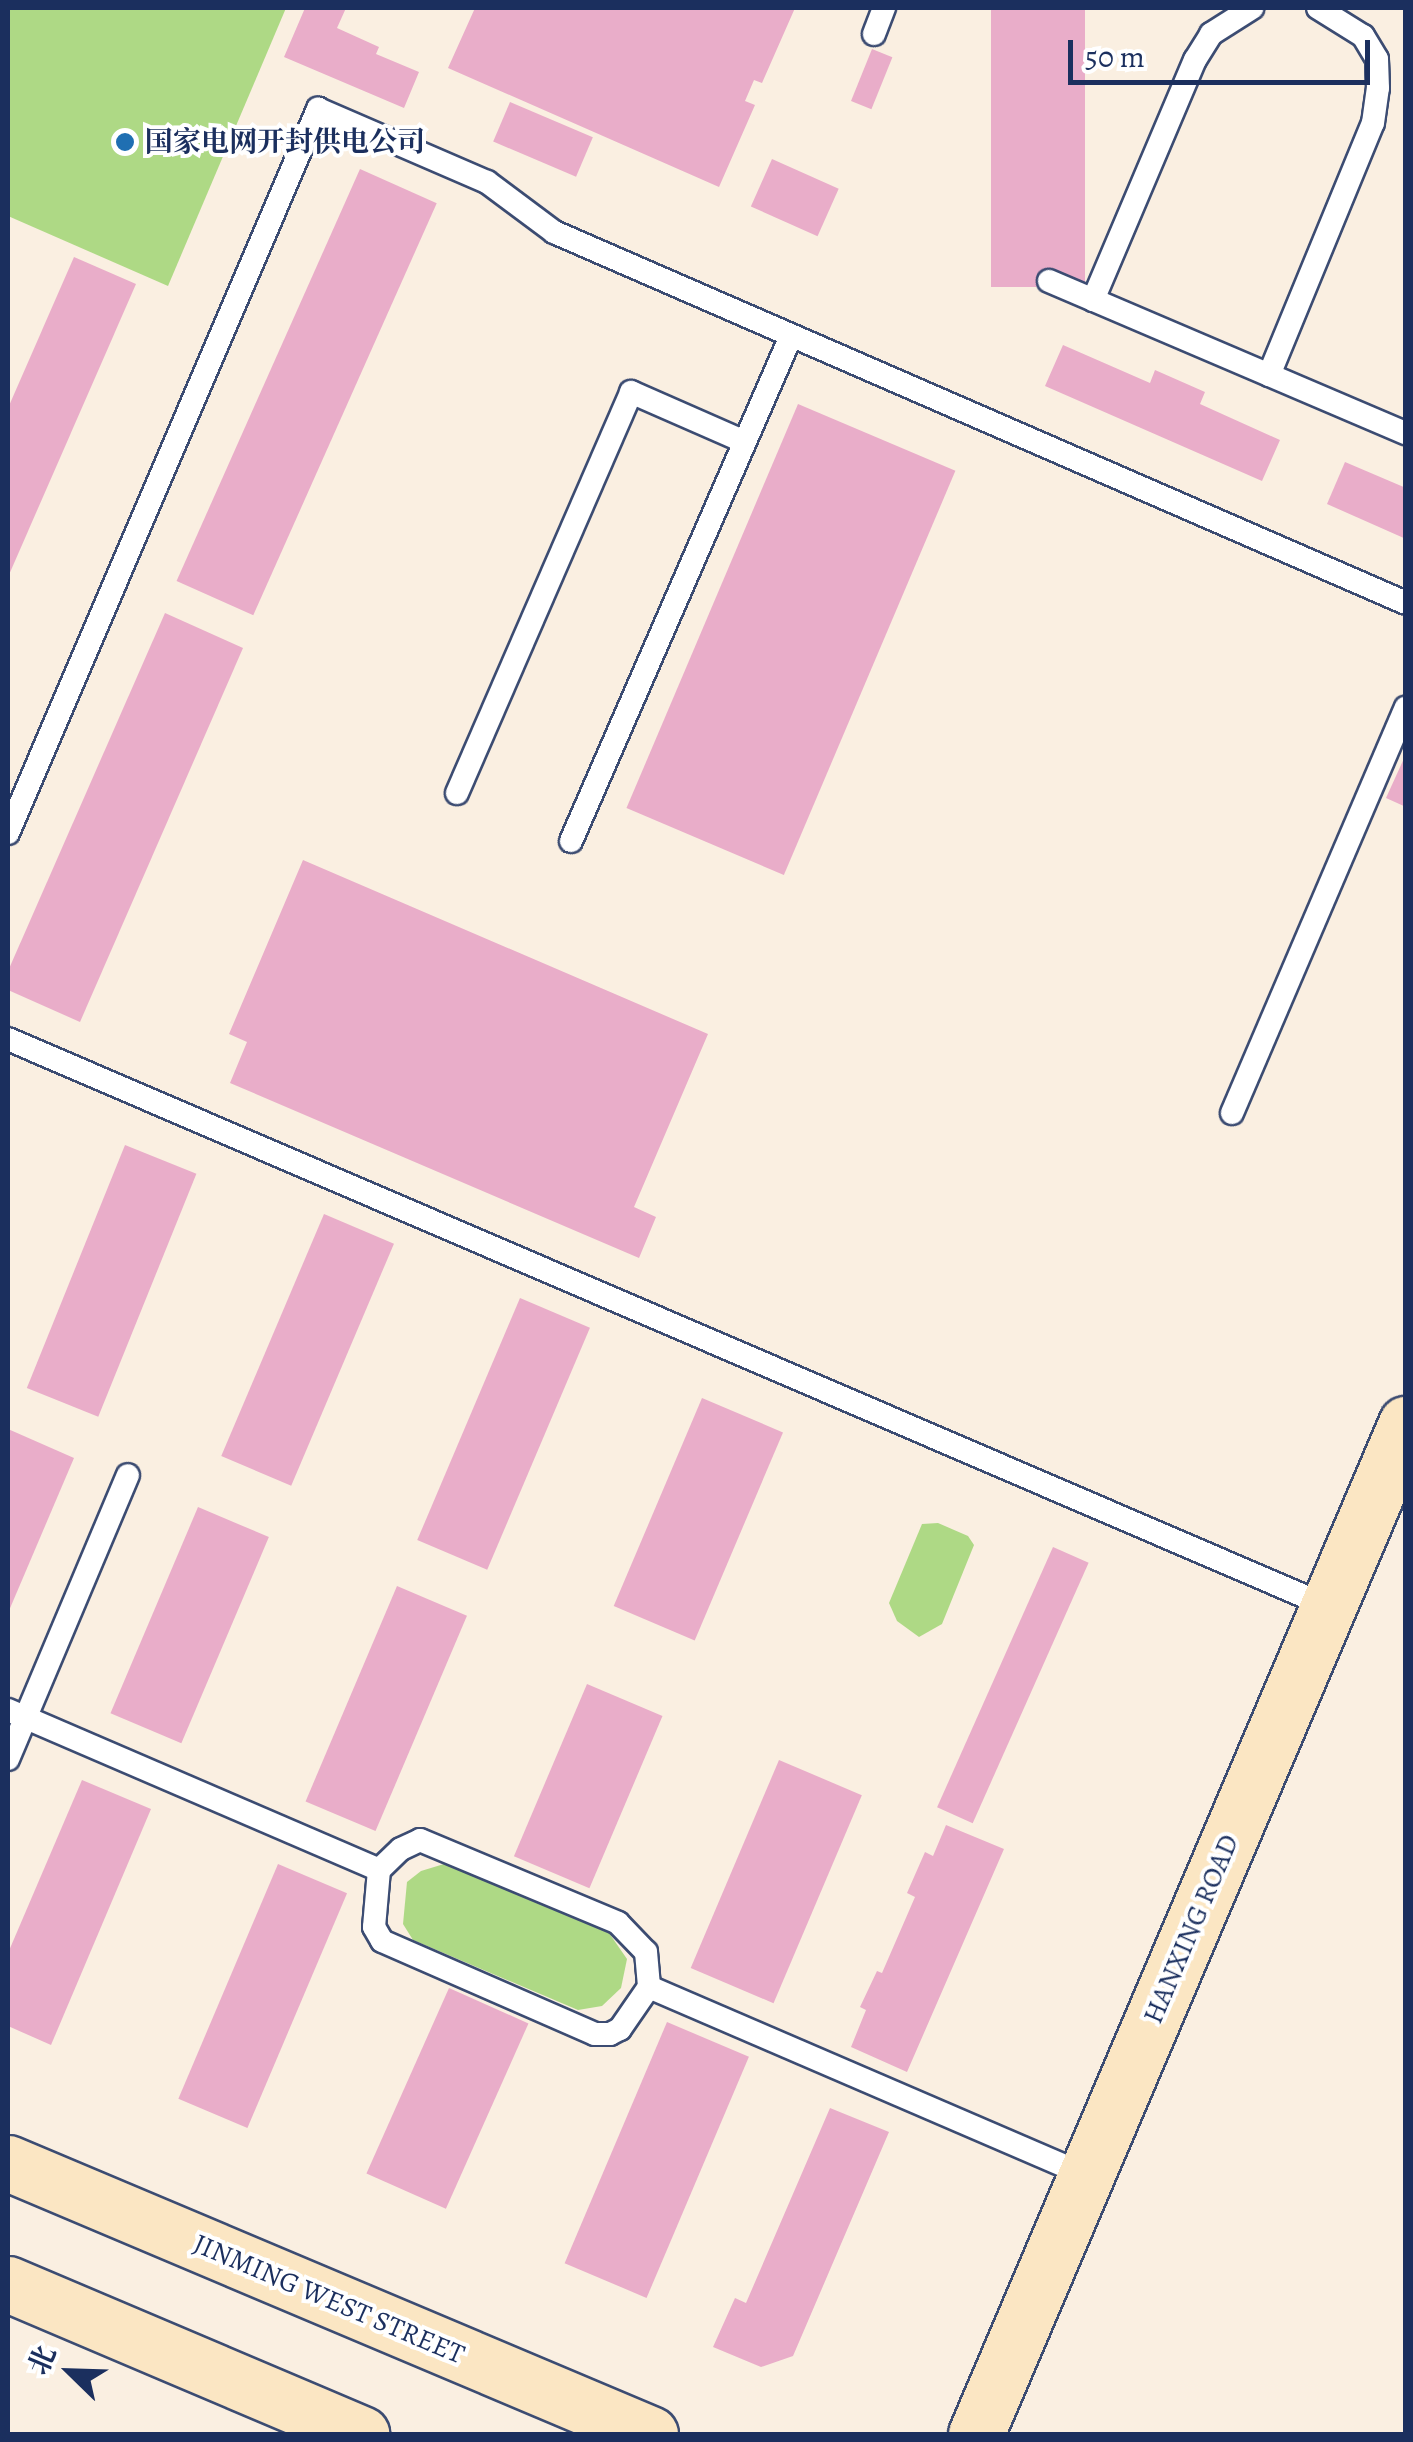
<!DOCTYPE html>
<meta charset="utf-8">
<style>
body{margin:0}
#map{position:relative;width:1413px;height:2442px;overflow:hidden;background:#faefe1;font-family:Alegreya,"Noto Serif SC",serif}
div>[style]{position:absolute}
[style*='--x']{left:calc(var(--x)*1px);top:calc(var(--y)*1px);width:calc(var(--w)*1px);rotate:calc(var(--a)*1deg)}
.green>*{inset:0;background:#aed985}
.building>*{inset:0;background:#e9adc9;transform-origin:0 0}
.roads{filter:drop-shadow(2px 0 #3c4c72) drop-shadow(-2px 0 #3c4c72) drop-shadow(0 2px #3c4c72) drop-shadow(0 -2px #3c4c72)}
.lane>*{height:22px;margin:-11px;padding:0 11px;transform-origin:11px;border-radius:11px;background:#fff}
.secondary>*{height:55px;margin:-27.5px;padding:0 27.5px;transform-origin:27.5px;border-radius:27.5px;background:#fbe6c3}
.dots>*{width:28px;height:28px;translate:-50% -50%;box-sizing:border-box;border:5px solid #fff;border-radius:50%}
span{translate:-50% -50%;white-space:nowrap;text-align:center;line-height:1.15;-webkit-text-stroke:8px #fff;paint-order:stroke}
.poi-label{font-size:28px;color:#1b2f5e;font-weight:700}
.left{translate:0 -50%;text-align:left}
.street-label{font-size:28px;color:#1b2f5e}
.frame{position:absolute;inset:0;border:10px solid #1b2f5e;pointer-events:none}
.north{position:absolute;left:20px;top:2322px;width:100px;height:100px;-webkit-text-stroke:8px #fff;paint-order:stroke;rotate:293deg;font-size:28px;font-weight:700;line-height:40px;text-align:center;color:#1b2f5e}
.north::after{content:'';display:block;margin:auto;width:35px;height:45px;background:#1b2f5e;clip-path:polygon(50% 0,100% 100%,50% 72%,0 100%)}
.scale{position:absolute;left:1068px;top:40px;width:302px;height:45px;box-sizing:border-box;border:5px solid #1b2f5e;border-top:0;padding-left:12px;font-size:30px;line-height:35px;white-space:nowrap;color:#1b2f5e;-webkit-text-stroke:8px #fff;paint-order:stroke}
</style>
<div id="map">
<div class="green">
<i style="clip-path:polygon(8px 8px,286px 8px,168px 286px,8px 216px)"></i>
<i style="clip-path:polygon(938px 1523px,968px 1536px,974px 1545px,942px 1624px,919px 1637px,897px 1621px,889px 1603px,922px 1524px)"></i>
<i style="clip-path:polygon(444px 1864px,609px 1933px,627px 1959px,621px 1988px,602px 2006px,578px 2010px,413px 1940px,403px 1924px,407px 1882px,421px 1871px)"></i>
</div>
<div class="building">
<i style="clip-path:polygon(305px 8px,346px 8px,337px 28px,379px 47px,376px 54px,419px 72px,404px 108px,284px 57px)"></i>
<i style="clip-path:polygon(475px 8px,795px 8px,762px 83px,754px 80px,745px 101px,755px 105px,719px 187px,448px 68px)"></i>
<i style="left:991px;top:8px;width:94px;height:279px"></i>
<i style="left:872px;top:49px;width:22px;height:56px;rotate:22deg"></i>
<i style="left:510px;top:102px;width:90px;height:43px;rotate:23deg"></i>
<i style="left:772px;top:159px;width:73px;height:52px;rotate:24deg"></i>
<i style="left:360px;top:169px;width:84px;height:451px;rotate:24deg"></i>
<i style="clip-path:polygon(74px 257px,136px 284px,8px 577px,8px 408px)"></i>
<i style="clip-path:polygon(1063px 345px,1150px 383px,1155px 370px,1205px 392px,1200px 404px,1280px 440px,1262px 481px,1045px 386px)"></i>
<i style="left:798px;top:404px;width:171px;height:439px;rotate:23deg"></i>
<i style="clip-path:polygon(1345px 462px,1406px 488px,1406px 539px,1327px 504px)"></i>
<i style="clip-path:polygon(165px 613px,243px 648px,80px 1022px,8px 990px,8px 971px)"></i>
<i style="clip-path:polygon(1406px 754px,1406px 807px,1386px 798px)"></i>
<i style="clip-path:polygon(303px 860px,708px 1034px,634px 1207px,656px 1217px,639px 1258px,230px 1083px,247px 1042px,229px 1034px)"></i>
<i style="left:125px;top:1145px;width:77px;height:262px;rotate:22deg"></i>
<i style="left:324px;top:1214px;width:76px;height:263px;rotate:23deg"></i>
<i style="left:520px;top:1298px;width:76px;height:263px;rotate:23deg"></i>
<i style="left:702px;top:1398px;width:88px;height:226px;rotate:23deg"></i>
<i style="clip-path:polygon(8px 1429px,74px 1458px,8px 1613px)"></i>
<i style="left:198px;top:1507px;width:77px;height:224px;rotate:23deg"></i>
<i style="left:1053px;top:1547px;width:39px;height:285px;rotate:24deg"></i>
<i style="left:397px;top:1586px;width:76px;height:234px;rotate:23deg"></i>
<i style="left:587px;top:1684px;width:82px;height:187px;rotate:23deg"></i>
<i style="left:779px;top:1760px;width:90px;height:226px;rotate:23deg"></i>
<i style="clip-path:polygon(82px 1780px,151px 1809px,51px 2045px,8px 2026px,8px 1953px)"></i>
<i style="clip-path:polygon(946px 1825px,1004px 1849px,907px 2072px,851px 2047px,866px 2010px,860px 2007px,877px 1971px,882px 1973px,915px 1897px,907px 1893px,925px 1852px,933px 1856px)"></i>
<i style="left:278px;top:1864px;width:75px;height:255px;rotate:23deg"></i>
<i style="left:449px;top:1988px;width:87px;height:203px;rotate:24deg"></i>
<i style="left:667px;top:2022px;width:89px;height:262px;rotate:23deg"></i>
<i style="clip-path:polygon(830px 2108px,889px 2132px,793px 2356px,761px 2367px,713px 2347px,735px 2298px,746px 2303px)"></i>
</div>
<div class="roads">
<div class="lane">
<i style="--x:874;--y:34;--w:28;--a:-69"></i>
<i style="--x:1049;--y:281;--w:388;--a:23.1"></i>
<i style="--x:1093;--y:300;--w:261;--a:-67"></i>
<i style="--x:1195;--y:60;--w:31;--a:-58"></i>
<i style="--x:1211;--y:34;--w:49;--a:-32.4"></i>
<i style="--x:1269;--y:375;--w:273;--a:-67.6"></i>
<i style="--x:1373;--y:123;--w:35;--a:-82"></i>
<i style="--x:1378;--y:88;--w:29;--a:-92"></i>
<i style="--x:1377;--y:59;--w:27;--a:-121"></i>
<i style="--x:1363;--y:36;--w:53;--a:-148.1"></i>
<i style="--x:457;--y:793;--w:437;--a:-66.5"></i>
<i style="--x:631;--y:392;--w:124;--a:23.7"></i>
<i style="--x:8;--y:833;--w:788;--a:-66.82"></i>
<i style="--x:318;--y:109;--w:184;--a:23.4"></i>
<i style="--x:487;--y:182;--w:84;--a:36.7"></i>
<i style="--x:554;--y:232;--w:929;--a:23.53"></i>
<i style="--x:571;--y:841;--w:551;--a:-66.46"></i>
<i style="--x:8;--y:1039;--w:1436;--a:23.26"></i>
<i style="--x:1232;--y:1113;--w:441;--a:-66.8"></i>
<i style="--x:8;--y:1710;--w:404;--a:23.3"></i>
<i style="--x:379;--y:1870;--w:57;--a:95"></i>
<i style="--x:374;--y:1927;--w:16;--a:60"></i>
<i style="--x:382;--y:1941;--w:232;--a:23.6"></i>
<i style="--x:595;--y:2034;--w:15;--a:0"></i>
<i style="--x:610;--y:2034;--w:11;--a:-27"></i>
<i style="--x:620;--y:2029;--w:51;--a:-55.4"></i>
<i style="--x:649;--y:1987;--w:476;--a:23.3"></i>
<i style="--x:8;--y:1759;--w:308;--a:-67.1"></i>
<i style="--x:379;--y:1870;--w:30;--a:-44"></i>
<i style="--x:401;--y:1849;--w:21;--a:-25"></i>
<i style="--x:420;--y:1840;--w:215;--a:22.7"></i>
<i style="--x:618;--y:1923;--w:40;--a:46"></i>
<i style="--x:646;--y:1952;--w:35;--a:85"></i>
</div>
<div class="secondary">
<i style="--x:8;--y:2163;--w:697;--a:22.89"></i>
<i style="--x:8;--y:2284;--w:384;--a:23"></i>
<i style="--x:976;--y:2434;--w:1098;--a:-66.94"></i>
</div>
</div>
<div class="dots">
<i style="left:125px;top:142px;background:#1f6fb2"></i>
</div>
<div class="poi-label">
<span class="left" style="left:145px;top:142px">国家电网开封供电公司</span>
</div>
<div class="street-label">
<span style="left:1191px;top:1929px;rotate:-67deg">HANXING ROAD</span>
<span style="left:329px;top:2299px;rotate:23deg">JINMING WEST STREET</span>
</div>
<div class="frame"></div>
<div class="north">北</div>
<div class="scale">50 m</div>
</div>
